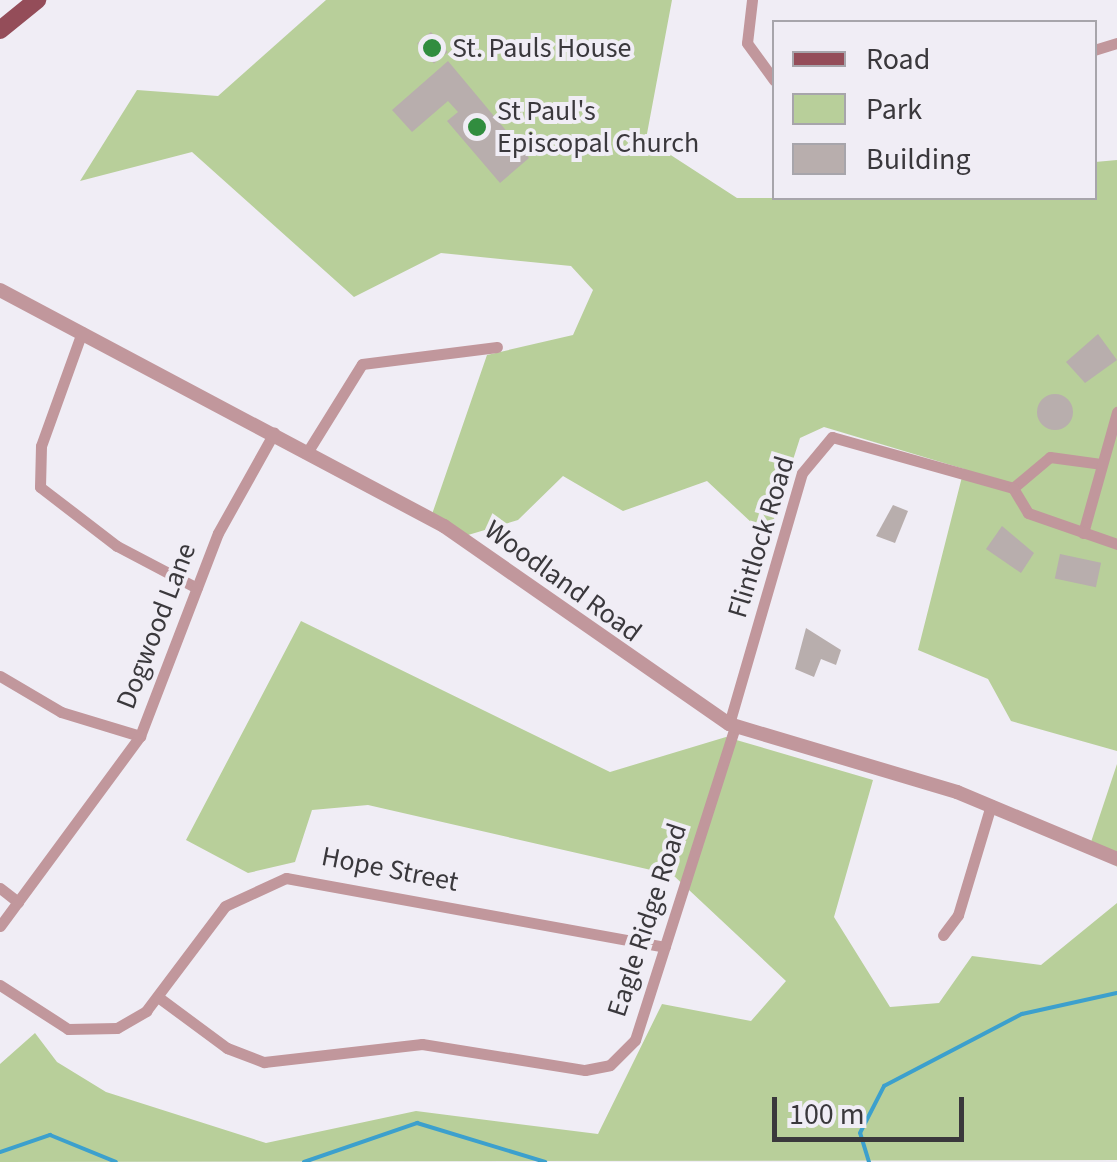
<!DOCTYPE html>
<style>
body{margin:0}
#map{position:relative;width:1117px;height:1162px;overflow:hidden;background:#f0edf5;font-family:"Source Sans 3",sans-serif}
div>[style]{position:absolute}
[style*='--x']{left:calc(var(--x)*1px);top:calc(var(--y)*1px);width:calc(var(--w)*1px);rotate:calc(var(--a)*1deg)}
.green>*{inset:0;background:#b8cf9a}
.stream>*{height:4px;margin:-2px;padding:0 2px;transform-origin:2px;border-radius:2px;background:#3ca0cd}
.building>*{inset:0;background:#b8aead;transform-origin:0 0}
.round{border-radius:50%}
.minor>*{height:11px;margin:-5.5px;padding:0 5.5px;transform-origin:5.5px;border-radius:5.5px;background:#c1979c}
.tertiary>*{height:14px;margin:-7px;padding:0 7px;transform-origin:7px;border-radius:7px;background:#c1979c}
.primary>*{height:18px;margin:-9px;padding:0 9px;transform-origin:9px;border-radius:9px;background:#944d59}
.dots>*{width:28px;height:28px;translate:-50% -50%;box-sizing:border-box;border:5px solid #f0edf5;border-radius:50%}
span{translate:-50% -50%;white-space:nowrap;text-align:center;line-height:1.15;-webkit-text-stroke:8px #f0edf5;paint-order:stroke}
.poi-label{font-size:28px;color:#3a383c}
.left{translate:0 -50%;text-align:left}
.street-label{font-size:28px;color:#3a383c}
.legend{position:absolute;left:772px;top:20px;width:325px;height:180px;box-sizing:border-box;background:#f0edf5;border:2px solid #a7a5ab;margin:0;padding:12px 18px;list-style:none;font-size:30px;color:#3a383c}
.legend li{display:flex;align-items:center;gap:20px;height:50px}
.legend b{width:50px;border:2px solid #a7a5ab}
.scale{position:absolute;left:772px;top:1097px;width:192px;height:45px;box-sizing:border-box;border:5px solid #3a383c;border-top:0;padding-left:12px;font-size:30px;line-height:35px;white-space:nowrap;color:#3a383c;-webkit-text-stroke:8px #f0edf5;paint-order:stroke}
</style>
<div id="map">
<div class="green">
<i style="clip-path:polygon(326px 0,672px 0,646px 139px,737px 198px,1094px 198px,1095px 162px,1117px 160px,1117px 751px,1011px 721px,988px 679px,918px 650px,964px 469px,824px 427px,800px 438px,768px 538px,707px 481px,623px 511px,563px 476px,518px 520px,458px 538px,430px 520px,487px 355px,573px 335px,593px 290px,571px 266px,441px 253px,354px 297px,192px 152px,80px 181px,137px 90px,218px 96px)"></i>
<i style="clip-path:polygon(301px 621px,610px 772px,726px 737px,873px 780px,834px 917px,890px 1007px,939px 1003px,972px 956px,1041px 965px,1117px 903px,1117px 1160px,0 1162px,0 1064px,35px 1033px,57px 1062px,106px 1092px,266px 1143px,416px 1111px,598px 1134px,662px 1004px,751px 1021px,786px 981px,673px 875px,368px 805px,312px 810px,295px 862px,248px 873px,186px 840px)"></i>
<i style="clip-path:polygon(1117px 764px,1117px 867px,1091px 842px)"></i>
</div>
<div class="stream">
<i style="--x:0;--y:1152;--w:53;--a:-18.8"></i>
<i style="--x:50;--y:1135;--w:71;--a:22.2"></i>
<i style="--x:304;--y:1162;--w:120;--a:-19"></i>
<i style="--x:417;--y:1123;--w:134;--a:16.9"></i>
<i style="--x:869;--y:1162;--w:30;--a:-107"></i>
<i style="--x:860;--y:1133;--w:53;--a:-62.9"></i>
<i style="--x:884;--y:1086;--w:156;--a:-27.6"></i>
<i style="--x:1022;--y:1014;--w:97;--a:-12.5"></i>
</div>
<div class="building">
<i style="left:431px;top:32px;width:26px;height:18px;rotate:50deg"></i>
<i style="clip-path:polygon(448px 61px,529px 158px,500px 183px,447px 121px,458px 112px,448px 101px,412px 132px,392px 110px)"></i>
<i style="clip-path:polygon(1098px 334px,1117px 360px,1085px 383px,1066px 362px)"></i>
<i class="round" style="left:1037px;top:394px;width:36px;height:36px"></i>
<i style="clip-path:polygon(893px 505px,908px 511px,895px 543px,876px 536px)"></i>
<i style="clip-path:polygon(1002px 526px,1034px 553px,1021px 573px,986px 549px)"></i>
<i style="left:1060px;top:554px;width:42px;height:25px;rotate:12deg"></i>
<i style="clip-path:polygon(806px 628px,841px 650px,836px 665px,821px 659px,814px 677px,795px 669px)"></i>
</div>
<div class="minor">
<i style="--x:752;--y:0;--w:43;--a:96.6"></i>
<i style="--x:747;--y:43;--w:46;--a:53.9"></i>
<i style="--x:1094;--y:50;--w:24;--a:-17"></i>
<i style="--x:82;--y:332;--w:121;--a:109.8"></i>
<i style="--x:41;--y:446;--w:41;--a:91.4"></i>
<i style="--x:40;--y:487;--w:97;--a:37.5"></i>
<i style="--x:117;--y:546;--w:90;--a:27.7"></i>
<i style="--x:308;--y:451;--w:102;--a:-58.2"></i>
<i style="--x:362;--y:364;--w:136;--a:-7.2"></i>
<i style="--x:1013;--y:488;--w:48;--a:-40"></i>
<i style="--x:1050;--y:457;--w:51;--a:7.8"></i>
<i style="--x:1083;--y:533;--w:126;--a:-74.3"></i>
<i style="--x:0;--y:676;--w:71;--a:30.5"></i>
<i style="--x:61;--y:712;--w:83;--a:16.9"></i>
<i style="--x:729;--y:724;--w:261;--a:-73.8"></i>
<i style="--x:802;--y:473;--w:47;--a:-50.2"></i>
<i style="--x:832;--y:437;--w:188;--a:15.7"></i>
<i style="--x:1013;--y:488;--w:29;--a:59"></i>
<i style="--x:1028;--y:513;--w:94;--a:19.2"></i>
<i style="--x:0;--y:888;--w:23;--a:38"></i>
<i style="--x:0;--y:926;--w:236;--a:-53.6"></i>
<i style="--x:140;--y:736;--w:217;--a:-69"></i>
<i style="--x:218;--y:533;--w:115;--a:-60.8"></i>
<i style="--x:943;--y:935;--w:25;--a:-53"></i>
<i style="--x:958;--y:915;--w:115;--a:-73.3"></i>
<i style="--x:0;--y:985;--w:81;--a:32.9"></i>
<i style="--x:68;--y:1029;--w:49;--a:-1.2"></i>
<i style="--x:117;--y:1028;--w:34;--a:-30"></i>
<i style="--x:146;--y:1011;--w:131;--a:-53"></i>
<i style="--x:225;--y:906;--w:67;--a:-24.7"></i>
<i style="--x:286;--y:878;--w:385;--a:10.3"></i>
<i style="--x:158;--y:997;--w:86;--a:36.5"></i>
<i style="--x:227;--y:1048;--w:40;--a:21"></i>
<i style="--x:264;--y:1062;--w:159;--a:-6.5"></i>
<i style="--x:422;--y:1044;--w:165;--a:9.1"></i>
<i style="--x:585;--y:1070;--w:25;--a:-11"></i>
<i style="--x:610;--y:1065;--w:35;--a:-45"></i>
<i style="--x:635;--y:1040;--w:329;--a:-72.3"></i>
</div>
<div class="tertiary">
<i style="--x:0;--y:290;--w:503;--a:27.99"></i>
<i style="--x:444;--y:526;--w:347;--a:34.8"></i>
<i style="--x:729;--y:724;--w:238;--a:16.6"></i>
<i style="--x:957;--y:792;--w:173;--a:22.7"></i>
</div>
<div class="primary">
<i style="--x:0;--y:30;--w:48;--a:-39"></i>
</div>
<div class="dots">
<i style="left:432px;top:48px;background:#318d3f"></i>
<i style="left:477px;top:127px;background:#318d3f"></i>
</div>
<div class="poi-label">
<span class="left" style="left:452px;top:48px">St. Pauls House</span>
<span class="left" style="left:497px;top:127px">St Paul's<br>Episcopal Church</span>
</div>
<div class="street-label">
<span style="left:761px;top:537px;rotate:-73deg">Flintlock Road</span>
<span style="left:563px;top:581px;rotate:36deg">Woodland Road</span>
<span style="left:156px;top:626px;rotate:-69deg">Dogwood Lane</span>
<span style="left:390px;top:869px;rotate:11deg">Hope Street</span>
<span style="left:647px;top:920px;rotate:-72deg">Eagle Ridge Road</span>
</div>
<ul class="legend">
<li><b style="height:12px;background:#944d59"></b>Road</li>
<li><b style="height:28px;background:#b8cf9a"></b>Park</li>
<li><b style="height:28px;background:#b8aead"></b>Building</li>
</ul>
<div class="scale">100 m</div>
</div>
